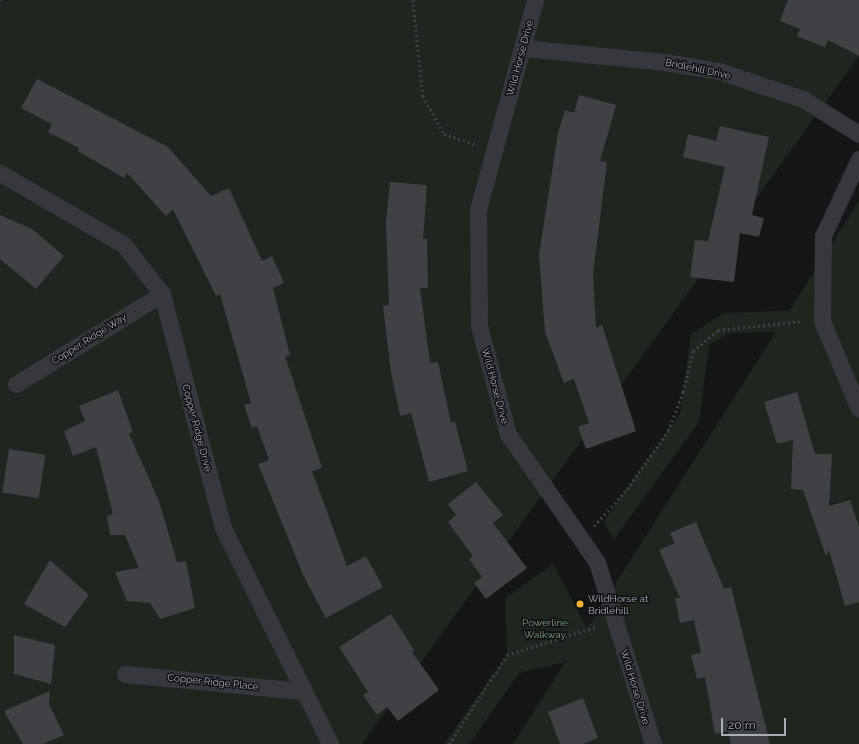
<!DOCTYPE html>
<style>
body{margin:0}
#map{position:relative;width:859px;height:744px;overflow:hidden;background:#161618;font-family:Raleway,sans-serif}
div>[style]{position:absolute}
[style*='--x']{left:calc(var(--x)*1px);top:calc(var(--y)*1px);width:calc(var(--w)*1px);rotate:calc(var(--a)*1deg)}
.green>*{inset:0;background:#1e261f}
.building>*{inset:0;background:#404145;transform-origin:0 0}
.path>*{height:2.5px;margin-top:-1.25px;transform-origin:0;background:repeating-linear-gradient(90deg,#3d3f44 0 2px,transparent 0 5px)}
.minor>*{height:17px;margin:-8.5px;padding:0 8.5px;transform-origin:8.5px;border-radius:8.5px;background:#37383d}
.dots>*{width:11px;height:11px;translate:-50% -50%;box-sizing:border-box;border:2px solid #111113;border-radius:50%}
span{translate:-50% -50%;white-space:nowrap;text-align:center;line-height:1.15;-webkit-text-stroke:3px #111113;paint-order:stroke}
.street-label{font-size:10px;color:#a8adb8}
.poi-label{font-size:10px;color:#a8adb8}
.left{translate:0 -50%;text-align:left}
.park-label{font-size:10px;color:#7fa381}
.scale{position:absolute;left:721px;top:718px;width:65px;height:18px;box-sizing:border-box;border:2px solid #a8adb8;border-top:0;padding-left:5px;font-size:12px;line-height:14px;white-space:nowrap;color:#a8adb8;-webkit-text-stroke:3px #111113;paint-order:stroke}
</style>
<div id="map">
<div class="green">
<i style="clip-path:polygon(0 0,859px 0,859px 56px,362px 744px,0 744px)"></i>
<i style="clip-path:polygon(859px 201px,859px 744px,513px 744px,565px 662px,519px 673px,469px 744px,444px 744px,507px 655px,505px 598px,553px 564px,587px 628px,776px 332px,729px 333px,709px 345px,699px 422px,614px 539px,603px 522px,680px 414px,691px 334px,724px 313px,789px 311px)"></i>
</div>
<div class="building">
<i style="clip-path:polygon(788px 0,859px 0,859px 56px,828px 40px,825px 47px,797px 36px,800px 29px,780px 21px)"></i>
<i style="clip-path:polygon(37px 79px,168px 147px,211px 196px,229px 188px,262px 261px,272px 256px,284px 283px,273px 288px,290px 355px,285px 356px,322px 468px,312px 471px,347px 566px,366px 556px,383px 587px,326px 618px,304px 577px,258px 464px,269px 460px,257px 426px,252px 428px,244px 405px,251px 403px,220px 294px,216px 296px,173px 209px,166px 216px,127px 173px,124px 178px,78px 151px,79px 148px,48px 132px,52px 124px,21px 108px)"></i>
<i style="clip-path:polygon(579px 95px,616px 105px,600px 161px,607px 162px,593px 274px,596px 328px,602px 325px,636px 431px,586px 449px,578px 427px,589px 423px,574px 379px,564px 383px,545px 332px,539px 255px,558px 133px,565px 110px,574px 113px)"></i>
<i style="clip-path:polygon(720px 126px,769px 137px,752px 215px,764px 218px,759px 237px,740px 233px,734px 282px,690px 277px,695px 240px,708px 241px,725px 167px,683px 157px,688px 134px,716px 141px)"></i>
<i style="clip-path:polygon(390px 182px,427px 185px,423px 239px,427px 239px,428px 288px,420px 288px,430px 363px,438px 362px,451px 423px,455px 422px,468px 471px,429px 482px,411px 413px,400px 416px,391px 372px,383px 306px,389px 305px,386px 222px)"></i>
<i style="clip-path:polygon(0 215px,32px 229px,64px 256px,36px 289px,0 259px)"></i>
<i style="clip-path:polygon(118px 390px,133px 432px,129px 434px,159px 501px,177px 562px,186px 561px,195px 608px,160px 619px,150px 603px,127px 601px,115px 572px,139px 568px,125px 535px,110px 535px,107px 516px,113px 514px,96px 447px,73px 456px,64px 431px,85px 421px,79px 406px)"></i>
<i style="clip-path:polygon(797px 392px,815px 454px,832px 454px,829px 506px,850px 500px,859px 527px,859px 602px,845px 606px,829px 550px,826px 556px,803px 490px,791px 489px,793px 440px,777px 444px,764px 402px)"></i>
<i style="left:9px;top:449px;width:37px;height:44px;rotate:9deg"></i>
<i style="clip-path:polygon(476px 482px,503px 515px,493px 523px,527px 568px,486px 599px,474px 583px,482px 577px,469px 559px,473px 556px,448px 522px,456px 515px,448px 504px)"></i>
<i style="clip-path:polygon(696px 522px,724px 589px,731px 587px,770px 744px,731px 744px,728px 731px,715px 734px,705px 677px,697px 679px,691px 655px,701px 653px,694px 620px,680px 623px,675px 598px,680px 598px,659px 550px,675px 543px,670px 533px)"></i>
<i style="clip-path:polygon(50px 560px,89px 595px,65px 627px,24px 604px)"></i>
<i style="clip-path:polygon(391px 614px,414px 650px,412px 652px,439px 690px,398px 721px,387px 707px,377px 715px,363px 695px,368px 692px,339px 647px)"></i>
<i style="clip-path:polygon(14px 635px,55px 645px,51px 684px,14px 674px)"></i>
<i style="clip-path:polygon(50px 691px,49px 704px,64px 735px,43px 744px,23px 744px,4px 711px)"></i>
<i style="clip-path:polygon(583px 698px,598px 738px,583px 744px,560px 744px,548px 712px)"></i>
</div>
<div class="path">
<i style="--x:0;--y:0;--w:2;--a:0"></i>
<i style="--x:413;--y:0;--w:97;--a:84.1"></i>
<i style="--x:423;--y:96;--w:43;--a:61.1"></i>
<i style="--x:444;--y:134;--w:35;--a:18"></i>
<i style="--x:594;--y:526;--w:50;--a:-48.3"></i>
<i style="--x:627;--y:489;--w:71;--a:-54.7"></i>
<i style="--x:668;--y:431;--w:42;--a:-69"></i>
<i style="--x:683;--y:392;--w:42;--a:-76.3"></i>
<i style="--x:693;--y:351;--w:33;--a:-40"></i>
<i style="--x:718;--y:330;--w:85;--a:-6"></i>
<i style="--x:449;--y:744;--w:106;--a:-56.9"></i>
<i style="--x:507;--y:655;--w:93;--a:-17.5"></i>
</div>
<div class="minor">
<i style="--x:535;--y:0;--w:218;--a:105.2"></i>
<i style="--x:478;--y:210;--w:116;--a:89.5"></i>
<i style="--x:479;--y:326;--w:112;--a:75"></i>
<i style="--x:508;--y:434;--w:156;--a:55.2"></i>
<i style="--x:597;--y:562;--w:190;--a:72.9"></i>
<i style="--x:524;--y:48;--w:142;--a:5.7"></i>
<i style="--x:665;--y:62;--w:55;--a:9.5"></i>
<i style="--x:719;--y:71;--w:89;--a:18.4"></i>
<i style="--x:803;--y:99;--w:66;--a:32"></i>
<i style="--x:859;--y:159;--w:85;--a:115.1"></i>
<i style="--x:823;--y:236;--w:85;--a:90.7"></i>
<i style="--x:822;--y:321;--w:95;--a:67.2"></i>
<i style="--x:0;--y:173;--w:143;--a:30.1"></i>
<i style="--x:124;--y:245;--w:62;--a:52.2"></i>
<i style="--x:162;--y:294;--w:242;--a:75.4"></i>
<i style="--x:223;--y:528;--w:241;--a:63.6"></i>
<i style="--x:16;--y:384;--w:172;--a:-31.7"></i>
<i style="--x:125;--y:674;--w:177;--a:5.5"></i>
</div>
<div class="dots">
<i style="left:580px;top:604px;background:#f2b134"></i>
</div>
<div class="street-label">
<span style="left:520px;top:58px;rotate:-75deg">Wild Horse Drive</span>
<span style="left:698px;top:69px;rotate:12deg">Bridlehill Drive</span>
<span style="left:89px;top:339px;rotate:-32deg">Copper Ridge Way</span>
<span style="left:495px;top:386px;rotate:75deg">Wild Horse Drive</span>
<span style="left:197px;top:428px;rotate:75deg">Copper Ridge Drive</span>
<span style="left:213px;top:682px;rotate:6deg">Copper Ridge Place</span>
<span style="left:635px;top:687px;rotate:73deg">Wild Horse Drive</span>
</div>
<div class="poi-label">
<span class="left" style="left:588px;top:604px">WildHorse at<br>Bridlehill</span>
</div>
<div class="park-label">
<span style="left:545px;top:628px">Powerline<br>Walkway</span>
</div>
<div class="scale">20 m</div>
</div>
